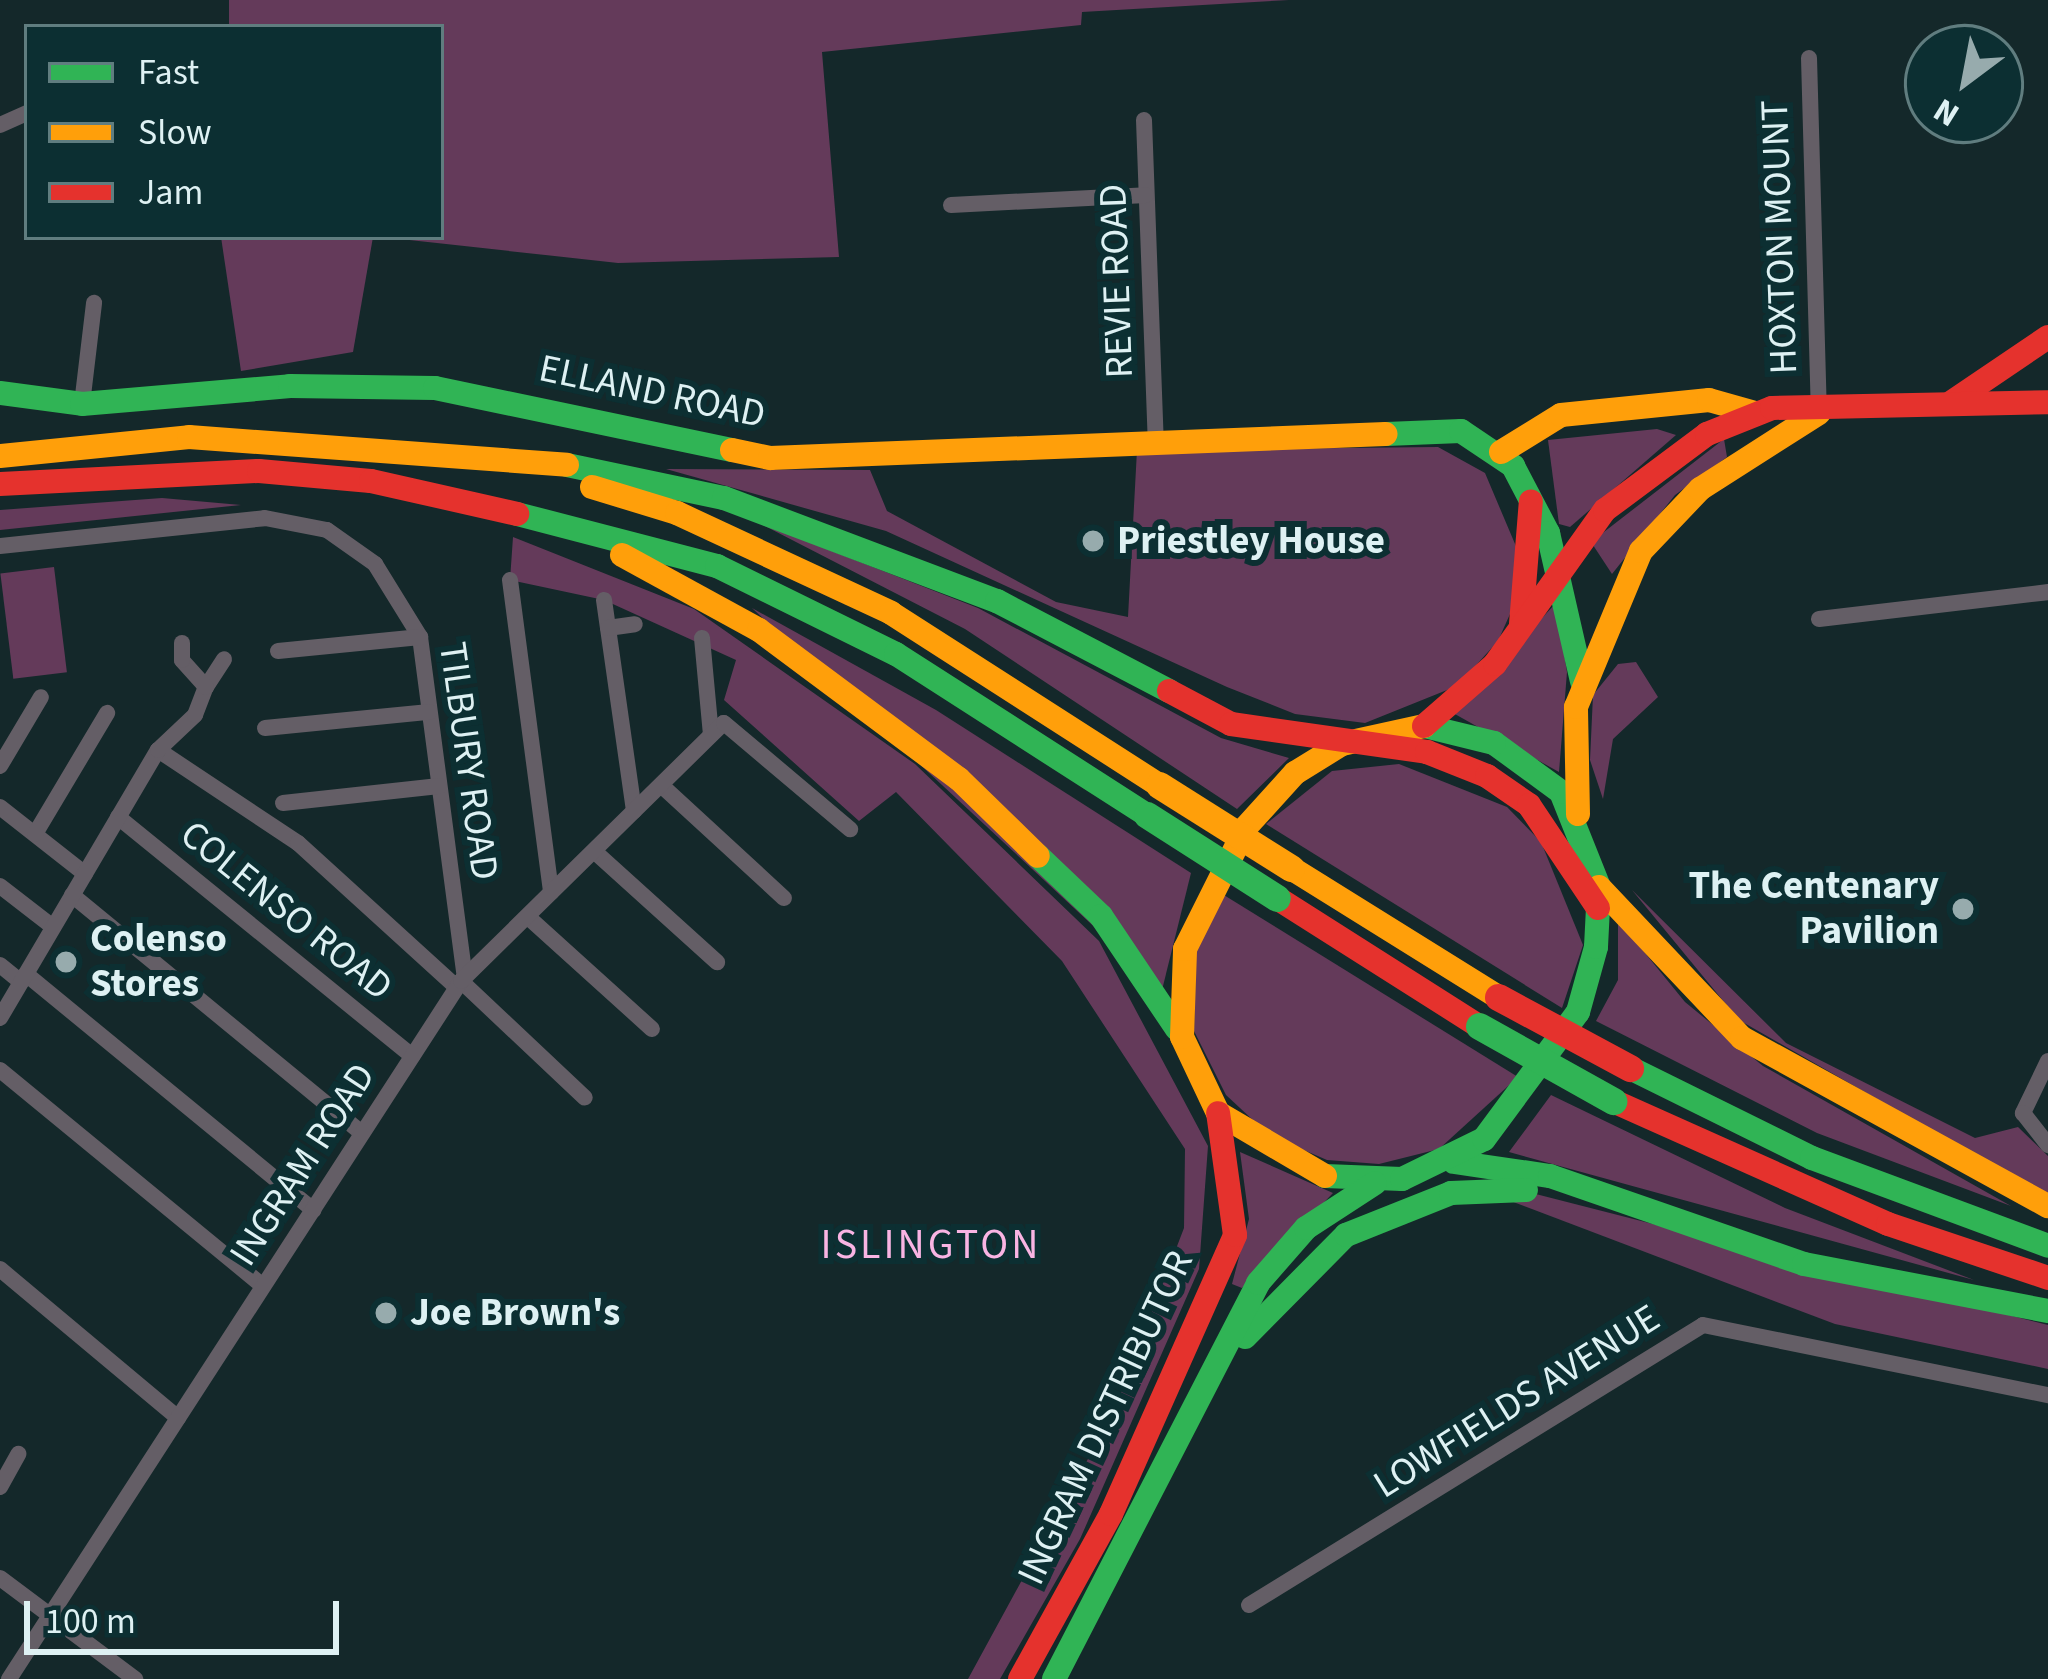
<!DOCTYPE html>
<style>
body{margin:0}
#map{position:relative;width:2048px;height:1679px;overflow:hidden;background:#14282a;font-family:"Source Sans 3",sans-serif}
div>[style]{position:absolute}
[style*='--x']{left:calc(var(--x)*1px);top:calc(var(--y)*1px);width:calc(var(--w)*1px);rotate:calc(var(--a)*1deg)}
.green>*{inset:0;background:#643a5a;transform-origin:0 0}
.street>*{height:16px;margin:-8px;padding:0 8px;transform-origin:8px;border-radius:8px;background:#645e66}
.fast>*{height:24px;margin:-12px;padding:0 12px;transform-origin:12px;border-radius:12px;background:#30b455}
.slow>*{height:24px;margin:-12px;padding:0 12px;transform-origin:12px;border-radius:12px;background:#ff9f0a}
.jam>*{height:24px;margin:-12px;padding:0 12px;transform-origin:12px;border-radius:12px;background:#e5322d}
.fast-bridge>*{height:27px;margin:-13.5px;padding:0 13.5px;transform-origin:13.5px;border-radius:13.5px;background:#30b455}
.slow-bridge>*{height:27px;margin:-13.5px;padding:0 13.5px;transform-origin:13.5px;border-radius:13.5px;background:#ff9f0a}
.jam-bridge>*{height:27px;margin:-13.5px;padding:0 13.5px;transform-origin:13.5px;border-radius:13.5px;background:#e5322d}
.dots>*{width:33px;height:33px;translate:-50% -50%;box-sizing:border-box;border:6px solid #0c2f32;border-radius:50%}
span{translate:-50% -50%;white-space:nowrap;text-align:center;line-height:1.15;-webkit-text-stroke:12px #0c2f32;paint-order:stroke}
.street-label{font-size:39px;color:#def1f3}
.poi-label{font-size:39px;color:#def1f3;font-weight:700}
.left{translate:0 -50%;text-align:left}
.right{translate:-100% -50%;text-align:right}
.neighbourhood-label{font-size:42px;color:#f9b4e3;letter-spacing:3px}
.legend{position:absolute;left:24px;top:24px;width:420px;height:216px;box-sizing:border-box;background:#0c2f32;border:3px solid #607d7f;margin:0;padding:15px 21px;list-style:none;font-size:36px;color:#def1f3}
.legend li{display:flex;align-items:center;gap:24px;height:60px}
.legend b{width:60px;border:3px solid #607d7f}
.north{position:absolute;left:1904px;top:24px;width:120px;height:120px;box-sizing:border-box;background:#0c2f32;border:3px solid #607d7f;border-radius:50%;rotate:212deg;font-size:33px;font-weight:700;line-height:48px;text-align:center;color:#def1f3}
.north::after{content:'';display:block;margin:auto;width:42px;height:54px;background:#97abad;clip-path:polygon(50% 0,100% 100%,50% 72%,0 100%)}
.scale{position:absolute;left:24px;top:1601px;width:315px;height:54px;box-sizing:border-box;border:6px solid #def1f3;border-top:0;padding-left:15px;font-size:36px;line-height:42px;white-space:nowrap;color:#def1f3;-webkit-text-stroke:9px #0c2f32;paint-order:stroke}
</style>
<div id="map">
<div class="green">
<i style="clip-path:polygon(229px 0,1289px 0,1082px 12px,1081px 25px,822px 52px,839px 257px,618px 263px,382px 237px,441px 237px,441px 27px,229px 27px)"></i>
<i style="clip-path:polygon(221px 237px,373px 237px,353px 352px,241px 371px)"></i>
<i style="clip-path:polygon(1657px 429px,1676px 435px,1570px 527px,1559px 524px,1548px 440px)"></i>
<i style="clip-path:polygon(1724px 439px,1727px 457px,1675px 495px,1612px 574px,1591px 542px)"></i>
<i style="clip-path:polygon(1438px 447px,1485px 473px,1518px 551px,1518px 596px,1498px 641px,1457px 686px,1365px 723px,1295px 714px,1227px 687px,886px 531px,666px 469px,870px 470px,887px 511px,1056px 602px,1128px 617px,1137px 450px)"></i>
<i style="clip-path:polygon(162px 498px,241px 505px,0 530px,0 510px)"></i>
<i style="clip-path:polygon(755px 521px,978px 608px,1221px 738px,1289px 758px,1237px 809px,965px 629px)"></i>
<i style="clip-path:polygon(513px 537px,694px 609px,915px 764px,1099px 941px,1208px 1146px,1199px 1269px,1080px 1539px,1000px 1679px,968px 1679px,1113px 1413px,1184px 1228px,1185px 1149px,1062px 961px,896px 792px,859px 821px,724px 700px,736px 660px,604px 600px,510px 580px)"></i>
<i style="left:54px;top:567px;width:106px;height:54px;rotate:83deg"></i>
<i style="clip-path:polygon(1556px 603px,1567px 672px,1559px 772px,1453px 713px)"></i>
<i style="clip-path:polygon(752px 608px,936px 710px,1191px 873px,1162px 990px)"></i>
<i style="clip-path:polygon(1636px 662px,1658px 697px,1613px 739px,1603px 799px,1590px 760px,1593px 695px,1618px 664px)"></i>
<i style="clip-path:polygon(1399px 764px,1507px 807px,1541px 842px,1583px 945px,1562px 1008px,1266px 824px,1332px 771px)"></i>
<i style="clip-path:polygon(1632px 890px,1786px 1043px,1975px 1138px,2018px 1127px,2048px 1156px,2048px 1197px,1739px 1020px)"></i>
<i style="clip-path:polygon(1219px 892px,1518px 1077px,1439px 1149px,1379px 1164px,1327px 1160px,1269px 1135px,1226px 1095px,1194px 1031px,1196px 949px)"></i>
<i style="clip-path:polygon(1618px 920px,1685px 1002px,1763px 1066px,2011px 1206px,1817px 1133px,1596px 1021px,1618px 980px)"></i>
<i style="clip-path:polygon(1551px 1095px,1785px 1208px,1974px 1280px,1509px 1152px)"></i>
<i style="clip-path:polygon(1240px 1152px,1333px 1193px,1242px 1288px,1232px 1284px,1249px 1219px)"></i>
<i style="clip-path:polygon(1512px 1188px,2048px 1325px,2048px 1369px,1835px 1324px,1508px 1200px)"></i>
</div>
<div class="street">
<i style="--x:1809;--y:58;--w:354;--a:88.4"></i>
<i style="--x:1144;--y:120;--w:321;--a:87.9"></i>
<i style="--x:0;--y:125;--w:30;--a:-24"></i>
<i style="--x:951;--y:205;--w:195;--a:-2.9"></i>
<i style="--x:82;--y:404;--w:102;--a:-83.2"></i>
<i style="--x:0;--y:546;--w:266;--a:-6"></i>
<i style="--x:265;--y:518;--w:63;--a:11"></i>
<i style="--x:327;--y:530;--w:59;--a:35.3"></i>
<i style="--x:375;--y:564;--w:86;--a:58.3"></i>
<i style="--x:420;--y:637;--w:343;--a:82.5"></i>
<i style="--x:510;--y:580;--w:315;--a:82.5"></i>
<i style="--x:604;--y:600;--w:213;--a:81.9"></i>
<i style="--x:1819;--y:619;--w:231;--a:-6.7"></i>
<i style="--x:608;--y:628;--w:27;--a:-8"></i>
<i style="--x:702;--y:638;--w:97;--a:84.7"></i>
<i style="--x:278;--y:651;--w:143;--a:-5.6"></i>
<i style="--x:206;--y:687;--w:33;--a:-57"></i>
<i style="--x:265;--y:728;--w:165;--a:-5.6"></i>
<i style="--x:158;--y:750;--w:168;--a:33.6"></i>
<i style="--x:298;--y:843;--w:214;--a:42.3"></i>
<i style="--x:0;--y:766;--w:80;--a:-59.3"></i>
<i style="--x:661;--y:785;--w:167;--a:42.6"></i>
<i style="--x:283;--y:803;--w:157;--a:-6.2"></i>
<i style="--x:0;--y:807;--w:108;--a:38.2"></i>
<i style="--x:118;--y:817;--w:379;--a:39.1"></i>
<i style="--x:35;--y:834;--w:141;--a:-59.2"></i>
<i style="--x:594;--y:851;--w:166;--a:42.1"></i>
<i style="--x:0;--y:886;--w:67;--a:37.7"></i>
<i style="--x:72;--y:895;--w:375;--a:39.4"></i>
<i style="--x:528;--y:917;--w:167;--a:42.1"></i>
<i style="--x:0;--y:965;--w:27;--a:39"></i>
<i style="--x:26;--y:974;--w:372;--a:39.4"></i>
<i style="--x:461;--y:981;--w:170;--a:43.3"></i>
<i style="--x:0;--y:1018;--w:311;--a:-59.5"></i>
<i style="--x:158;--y:750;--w:51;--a:-43.4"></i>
<i style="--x:195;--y:715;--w:30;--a:-69"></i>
<i style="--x:206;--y:687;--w:36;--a:-132"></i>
<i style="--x:182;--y:660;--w:17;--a:-90"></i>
<i style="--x:2048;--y:1061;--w:58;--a:115.7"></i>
<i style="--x:2023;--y:1113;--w:41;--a:52"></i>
<i style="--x:0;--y:1070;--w:340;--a:39.4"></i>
<i style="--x:0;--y:1269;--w:232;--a:39.9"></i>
<i style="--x:0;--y:1487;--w:38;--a:-61"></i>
<i style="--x:0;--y:1578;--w:169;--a:36.8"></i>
<i style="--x:1249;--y:1605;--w:533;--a:-31.66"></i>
<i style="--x:1703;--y:1325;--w:352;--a:11.5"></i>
<i style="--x:9;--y:1679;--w:832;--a:-57.07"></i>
<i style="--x:461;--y:981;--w:368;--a:-44.5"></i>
<i style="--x:724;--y:723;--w:165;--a:40.1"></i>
</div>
<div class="fast">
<i style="--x:0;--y:393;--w:83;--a:7.6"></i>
<i style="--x:82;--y:404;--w:209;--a:-4.9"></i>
<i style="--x:290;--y:386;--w:145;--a:0.8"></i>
<i style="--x:435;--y:388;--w:303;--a:11.8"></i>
<i style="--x:1386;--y:434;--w:75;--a:-2.3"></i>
<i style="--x:1461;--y:431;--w:63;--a:33.9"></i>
<i style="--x:1513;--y:466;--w:76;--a:62.4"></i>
<i style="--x:1548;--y:533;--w:152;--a:77.1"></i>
<i style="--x:567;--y:465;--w:160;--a:11.9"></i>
<i style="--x:724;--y:498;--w:292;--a:20.7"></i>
<i style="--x:997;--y:601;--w:194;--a:27.6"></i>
<i style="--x:517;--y:514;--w:207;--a:14.6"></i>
<i style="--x:717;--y:566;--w:199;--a:26.2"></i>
<i style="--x:896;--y:654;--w:298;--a:32.7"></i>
<i style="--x:1038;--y:856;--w:87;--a:43.6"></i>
<i style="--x:1101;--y:916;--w:136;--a:56.1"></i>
<i style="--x:1630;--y:1068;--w:203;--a:26.3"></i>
<i style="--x:1812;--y:1158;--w:252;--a:20.4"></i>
<i style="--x:1454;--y:1162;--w:97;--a:8.3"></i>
<i style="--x:1550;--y:1176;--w:269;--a:19.1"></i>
<i style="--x:1804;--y:1264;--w:248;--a:10.9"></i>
<i style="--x:1325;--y:1176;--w:77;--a:2.2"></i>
<i style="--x:1402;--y:1179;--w:91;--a:-26"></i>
<i style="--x:1484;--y:1139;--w:158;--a:-53.5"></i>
<i style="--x:1578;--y:1012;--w:67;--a:-74.5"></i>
<i style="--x:1596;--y:947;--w:60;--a:-87.1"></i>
<i style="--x:1599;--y:887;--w:102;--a:-111.8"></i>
<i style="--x:1561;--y:792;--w:83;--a:-143.8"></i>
<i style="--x:1494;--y:743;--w:72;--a:-166.3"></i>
<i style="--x:1245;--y:1337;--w:144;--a:-45.3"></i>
<i style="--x:1346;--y:1235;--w:113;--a:-21.8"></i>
<i style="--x:1451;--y:1193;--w:75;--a:-2.3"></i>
<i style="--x:1054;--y:1679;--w:445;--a:-62.7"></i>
<i style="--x:1258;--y:1283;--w:73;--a:-48.9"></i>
<i style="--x:1306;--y:1228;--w:82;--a:-33.1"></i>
</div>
<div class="slow">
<i style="--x:732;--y:450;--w:39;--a:12"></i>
<i style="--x:770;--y:458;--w:616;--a:-2.23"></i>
<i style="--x:1501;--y:452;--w:70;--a:-31.7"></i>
<i style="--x:1561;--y:415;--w:149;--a:-5.8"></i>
<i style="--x:1709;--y:400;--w:48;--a:15.8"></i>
<i style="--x:0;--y:456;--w:190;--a:-5.7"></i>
<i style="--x:189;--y:437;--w:379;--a:4.2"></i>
<i style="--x:592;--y:487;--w:89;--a:17"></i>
<i style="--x:677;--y:513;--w:236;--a:25"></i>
<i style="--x:891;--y:613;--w:318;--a:32.7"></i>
<i style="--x:622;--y:555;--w:156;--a:28.7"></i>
<i style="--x:759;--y:630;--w:249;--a:36.7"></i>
<i style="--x:959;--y:779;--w:110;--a:44.3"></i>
<i style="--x:1578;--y:814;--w:107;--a:-91.1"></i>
<i style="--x:1576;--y:707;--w:169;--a:-67.4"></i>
<i style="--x:1641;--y:551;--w:86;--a:-46.4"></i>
<i style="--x:1700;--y:489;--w:141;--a:-32.6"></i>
<i style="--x:1291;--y:868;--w:244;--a:31.9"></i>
<i style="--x:1599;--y:887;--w:208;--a:46.6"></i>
<i style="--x:1742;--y:1038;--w:349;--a:28.8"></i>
<i style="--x:1325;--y:1176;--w:124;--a:-149.5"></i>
<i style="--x:1218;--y:1113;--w:84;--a:-115.3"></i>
<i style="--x:1182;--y:1037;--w:88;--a:-88"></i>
<i style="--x:1185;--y:949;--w:136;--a:-63.4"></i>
<i style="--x:1246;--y:827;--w:73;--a:-47.8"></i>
<i style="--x:1295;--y:773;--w:55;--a:-31.7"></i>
<i style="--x:1342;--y:744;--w:84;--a:-12.4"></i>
</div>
<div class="jam">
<i style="--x:1952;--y:402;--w:116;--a:-34.1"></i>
<i style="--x:0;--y:484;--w:259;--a:-2.9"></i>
<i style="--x:259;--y:471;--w:112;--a:5.1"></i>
<i style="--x:371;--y:481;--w:150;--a:12.7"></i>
<i style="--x:1521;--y:624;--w:123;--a:-85.4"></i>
<i style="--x:1169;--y:691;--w:70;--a:28"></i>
<i style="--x:1231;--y:724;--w:198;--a:8.1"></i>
<i style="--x:1427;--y:752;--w:65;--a:21.8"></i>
<i style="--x:1487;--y:776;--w:51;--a:34.6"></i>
<i style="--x:1529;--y:805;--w:124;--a:56.2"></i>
<i style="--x:1424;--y:726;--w:94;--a:-41.1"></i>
<i style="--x:1495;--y:664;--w:189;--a:-54.5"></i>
<i style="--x:1605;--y:510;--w:127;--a:-36.7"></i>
<i style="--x:1707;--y:434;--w:70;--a:-21.8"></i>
<i style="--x:1772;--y:408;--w:276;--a:-1.2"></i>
<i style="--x:1277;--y:898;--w:239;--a:32.4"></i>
<i style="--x:1613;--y:1101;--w:301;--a:24.1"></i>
<i style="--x:1888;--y:1224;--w:169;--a:18.6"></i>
<i style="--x:1020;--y:1679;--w:188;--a:-61.1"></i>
<i style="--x:1111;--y:1514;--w:305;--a:-66"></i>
<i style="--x:1235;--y:1235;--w:123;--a:-97.9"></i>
</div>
<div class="fast-bridge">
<i style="--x:1147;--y:815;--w:154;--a:32.6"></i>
<i style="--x:1479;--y:1026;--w:154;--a:29.2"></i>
</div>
<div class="slow-bridge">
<i style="--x:1159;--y:785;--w:156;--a:32.2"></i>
</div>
<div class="jam-bridge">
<i style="--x:1498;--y:997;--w:150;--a:28.3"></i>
</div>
<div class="dots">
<i style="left:1093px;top:541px;background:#97abad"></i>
<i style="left:1963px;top:909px;background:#97abad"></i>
<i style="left:66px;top:962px;background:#97abad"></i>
<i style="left:386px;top:1313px;background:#97abad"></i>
</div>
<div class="street-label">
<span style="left:1780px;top:237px;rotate:-92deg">HOXTON MOUNT</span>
<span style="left:1117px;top:281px;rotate:-92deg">REVIE ROAD</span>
<span style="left:652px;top:392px;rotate:12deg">ELLAND ROAD</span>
<span style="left:468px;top:761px;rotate:82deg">TILBURY ROAD</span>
<span style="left:286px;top:911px;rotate:39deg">COLENSO ROAD</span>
<span style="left:303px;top:1165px;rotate:-57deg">INGRAM ROAD</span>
<span style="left:1517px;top:1402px;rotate:-32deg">LOWFIELDS AVENUE</span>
<span style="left:1106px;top:1418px;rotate:-65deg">INGRAM DISTRIBUTOR</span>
</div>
<div class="poi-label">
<span class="left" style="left:1117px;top:541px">Priestley House</span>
<span class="right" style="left:1939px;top:909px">The Centenary<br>Pavilion</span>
<span class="left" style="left:90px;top:962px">Colenso<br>Stores</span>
<span class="left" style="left:410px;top:1313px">Joe Brown's</span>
</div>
<div class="neighbourhood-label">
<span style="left:931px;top:1245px">ISLINGTON</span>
</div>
<ul class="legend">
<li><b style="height:15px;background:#30b455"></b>Fast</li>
<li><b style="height:15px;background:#ff9f0a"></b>Slow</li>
<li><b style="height:15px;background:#e5322d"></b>Jam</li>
</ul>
<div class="north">N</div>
<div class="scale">100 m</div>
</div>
